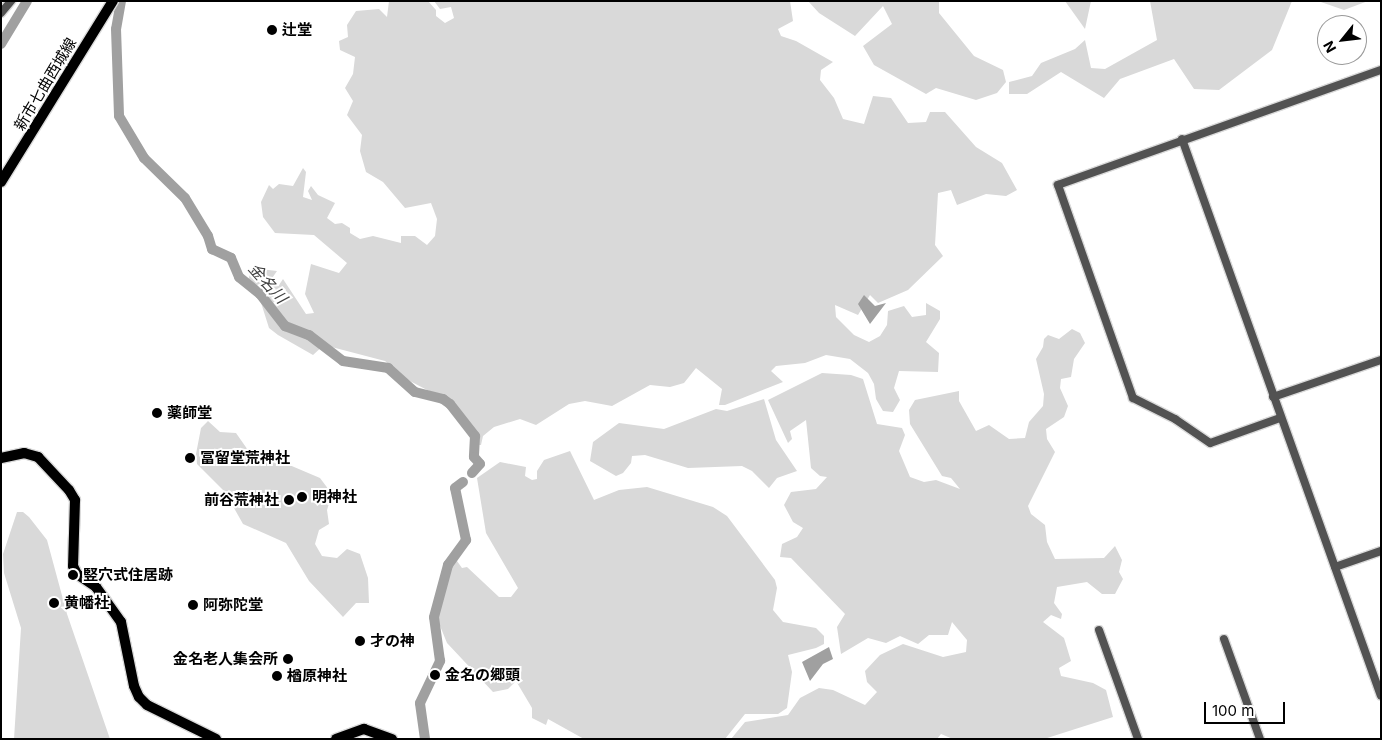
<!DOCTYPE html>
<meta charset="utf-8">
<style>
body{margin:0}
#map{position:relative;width:1382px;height:740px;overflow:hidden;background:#fff;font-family:Inter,"Noto Sans JP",sans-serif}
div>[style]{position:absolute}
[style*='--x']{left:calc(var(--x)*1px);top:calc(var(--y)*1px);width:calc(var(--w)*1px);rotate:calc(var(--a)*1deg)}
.green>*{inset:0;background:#d9d9d9}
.water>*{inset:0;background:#a0a0a0}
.river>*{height:10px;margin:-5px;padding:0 5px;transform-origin:5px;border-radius:5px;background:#a0a0a0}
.roads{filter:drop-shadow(1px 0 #dbdbdb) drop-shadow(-1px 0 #dbdbdb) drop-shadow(0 1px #dbdbdb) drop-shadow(0 -1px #dbdbdb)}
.minor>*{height:8px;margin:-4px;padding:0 4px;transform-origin:4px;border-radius:4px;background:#525252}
.major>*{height:10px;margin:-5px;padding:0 5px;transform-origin:5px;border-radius:5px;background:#000}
.dots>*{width:14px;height:14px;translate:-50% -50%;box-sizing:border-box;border:2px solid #fff;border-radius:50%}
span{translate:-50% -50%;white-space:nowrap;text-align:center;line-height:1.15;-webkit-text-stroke:4px #fff;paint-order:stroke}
.poi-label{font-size:15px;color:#000;font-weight:700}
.left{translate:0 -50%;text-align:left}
.right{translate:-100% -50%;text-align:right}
.street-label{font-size:15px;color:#000}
.water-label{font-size:16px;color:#414141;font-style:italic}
.frame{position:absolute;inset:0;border:2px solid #000;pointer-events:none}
.north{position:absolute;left:1317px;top:15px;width:50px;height:50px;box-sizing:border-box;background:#fff;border:1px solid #999;border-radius:50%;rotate:241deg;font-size:14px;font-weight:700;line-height:20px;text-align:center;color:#000}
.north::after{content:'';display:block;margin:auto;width:18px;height:22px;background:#000;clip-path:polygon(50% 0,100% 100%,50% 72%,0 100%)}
.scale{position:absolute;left:1204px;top:702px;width:81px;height:22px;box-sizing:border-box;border:2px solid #000;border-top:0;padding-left:6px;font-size:15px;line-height:18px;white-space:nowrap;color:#000;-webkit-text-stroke:4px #fff;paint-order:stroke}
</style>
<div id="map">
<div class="green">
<i style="clip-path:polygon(389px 1px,428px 1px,436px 10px,436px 16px,445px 23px,454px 18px,451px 7px,440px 9px,434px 1px,790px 1px,793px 21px,778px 29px,781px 36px,796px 41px,833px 62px,821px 70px,820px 80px,834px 98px,843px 119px,864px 124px,873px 96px,891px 98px,908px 123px,926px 122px,930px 112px,945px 112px,976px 147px,1002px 163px,1017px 190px,1006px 196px,986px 194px,957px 205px,951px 190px,938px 193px,935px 245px,943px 256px,908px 290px,878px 303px,870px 295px,858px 315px,835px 305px,836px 317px,854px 335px,869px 342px,880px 336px,887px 325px,888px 311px,904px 306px,912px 317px,926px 315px,926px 303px,940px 311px,940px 319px,926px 342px,939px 353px,938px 372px,899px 371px,894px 388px,900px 400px,893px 412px,883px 411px,876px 399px,874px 384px,868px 373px,850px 359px,826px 355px,805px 363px,776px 366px,771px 371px,783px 382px,725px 405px,719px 405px,722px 389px,696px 368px,684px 383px,670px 387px,650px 385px,612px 406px,585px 401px,569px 404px,536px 425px,520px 419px,494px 427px,483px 436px,481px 445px,476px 445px,470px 425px,450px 402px,408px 380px,385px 361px,324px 345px,313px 355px,278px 335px,269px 328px,257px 290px,247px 283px,252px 268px,277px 271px,270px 281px,279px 285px,283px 279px,306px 314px,314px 313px,305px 294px,311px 264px,339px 273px,347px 263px,314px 235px,275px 233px,263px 217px,261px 202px,269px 185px,273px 189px,279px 184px,293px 186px,303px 168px,306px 172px,303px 197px,312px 200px,308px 191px,311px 186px,318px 195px,335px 203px,327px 218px,335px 224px,342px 223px,350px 228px,350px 233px,360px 239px,373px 236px,401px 243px,401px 236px,415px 236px,427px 245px,435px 236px,437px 219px,431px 203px,405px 208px,383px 182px,366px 172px,360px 151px,362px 135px,347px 115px,353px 101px,345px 88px,353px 74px,355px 57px,340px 50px,339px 41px,348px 37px,347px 25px,356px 11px,379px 9px,387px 17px)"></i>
<i style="clip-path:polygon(808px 1px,939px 1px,939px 13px,974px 56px,1003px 70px,1006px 82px,997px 93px,976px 100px,936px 88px,926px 94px,874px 65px,863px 46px,892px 24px,883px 6px,855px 36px,819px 13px)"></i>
<i style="clip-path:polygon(1065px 1px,1091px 1px,1085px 29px)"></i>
<i style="clip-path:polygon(1150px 1px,1292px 1px,1272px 50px,1219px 90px,1194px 89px,1174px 59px,1120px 79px,1104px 98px,1061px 72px,1027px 94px,1009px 94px,1009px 82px,1032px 76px,1041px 63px,1075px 49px,1085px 40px,1091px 68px,1105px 69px,1157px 40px)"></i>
<i style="clip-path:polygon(1318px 1px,1368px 1px,1344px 10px)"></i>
<i style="clip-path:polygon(1072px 329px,1080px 333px,1085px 343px,1074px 359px,1071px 377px,1061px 379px,1060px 388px,1068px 406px,1064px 417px,1046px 429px,1047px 439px,1055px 452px,1028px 506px,1031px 514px,1045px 525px,1047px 542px,1055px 559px,1104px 558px,1115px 546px,1122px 560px,1119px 572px,1123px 579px,1115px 594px,1102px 594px,1087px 582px,1057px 587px,1054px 603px,1062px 614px,1061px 619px,1051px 615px,1043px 622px,1064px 638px,1071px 661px,1059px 668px,1061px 676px,1093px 683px,1106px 690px,1113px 717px,1044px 739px,953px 739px,941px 734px,937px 739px,731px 739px,745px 722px,788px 715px,800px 698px,819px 688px,833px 690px,865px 705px,877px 692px,867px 682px,865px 671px,880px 655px,903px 644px,943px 657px,966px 652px,967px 640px,952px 622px,948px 635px,929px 635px,918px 644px,900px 636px,886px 643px,868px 638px,841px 654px,837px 627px,845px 614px,791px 558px,780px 557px,782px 544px,797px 537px,803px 528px,793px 522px,784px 505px,791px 492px,816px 489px,827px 477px,820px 476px,811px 468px,806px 420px,790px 431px,792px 439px,788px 443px,768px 400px,822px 373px,851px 375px,863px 379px,877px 424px,902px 428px,905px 435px,899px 451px,910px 477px,924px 482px,936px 480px,960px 489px,951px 478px,942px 476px,910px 424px,909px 410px,915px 400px,959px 391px,959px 401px,976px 431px,989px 425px,1009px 439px,1025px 438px,1029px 422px,1043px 406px,1044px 394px,1036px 359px,1043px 347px,1044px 339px,1048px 335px,1059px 339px)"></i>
<i style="clip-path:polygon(764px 399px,776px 440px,797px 471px,777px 478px,769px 488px,752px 471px,742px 466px,688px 468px,645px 455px,632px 456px,631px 463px,623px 473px,616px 476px,590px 461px,593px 442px,619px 423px,664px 429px,716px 409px,727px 411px)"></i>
<i style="clip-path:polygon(208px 421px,220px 432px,236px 433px,250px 453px,264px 451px,281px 457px,287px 464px,320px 478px,332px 494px,327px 510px,329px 524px,319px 530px,315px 544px,322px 556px,337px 558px,347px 549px,360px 554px,368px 578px,369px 603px,356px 603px,343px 617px,309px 581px,286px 543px,243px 524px,225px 492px,197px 464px,196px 454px,201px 428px)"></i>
<i style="clip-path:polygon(570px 451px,594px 500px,619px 490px,647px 487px,713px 507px,727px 516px,775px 580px,777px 588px,773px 610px,783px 622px,816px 628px,824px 636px,824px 644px,816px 648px,788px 655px,792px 672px,787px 708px,778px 714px,745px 714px,725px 739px,584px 739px,548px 719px,546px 725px,532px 718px,532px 708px,516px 681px,508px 689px,493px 692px,447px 643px,436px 616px,450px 564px,457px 561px,462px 568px,467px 567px,499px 597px,511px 597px,518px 588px,486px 533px,477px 478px,500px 462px,526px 467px,525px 476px,532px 480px,537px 479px,537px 471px,544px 460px)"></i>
<i style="clip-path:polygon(17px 512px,23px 512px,29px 517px,47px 540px,67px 614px,110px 739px,14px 739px,21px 628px,4px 573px,3px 554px)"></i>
</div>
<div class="water">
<i style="clip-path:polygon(864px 295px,875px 306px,886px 303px,870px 324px,858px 304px)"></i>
<i style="clip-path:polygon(829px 647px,833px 659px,823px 664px,810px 681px,802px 662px)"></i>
</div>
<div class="river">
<i style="--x:121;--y:1;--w:28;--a:100"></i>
<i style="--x:116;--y:29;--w:87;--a:88"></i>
<i style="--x:119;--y:116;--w:49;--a:59.2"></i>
<i style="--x:144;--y:158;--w:57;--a:44.3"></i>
<i style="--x:185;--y:198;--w:44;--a:58.8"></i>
<i style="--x:208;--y:236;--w:14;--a:73"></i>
<i style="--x:212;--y:249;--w:21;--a:25"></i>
<i style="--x:231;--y:258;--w:21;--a:67"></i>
<i style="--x:239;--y:277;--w:27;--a:39"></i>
<i style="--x:260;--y:294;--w:41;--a:52"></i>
<i style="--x:285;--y:326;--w:26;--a:21"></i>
<i style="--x:309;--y:335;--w:43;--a:37.4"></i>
<i style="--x:343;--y:361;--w:46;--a:8.8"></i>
<i style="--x:388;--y:368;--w:36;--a:42"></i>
<i style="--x:415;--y:392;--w:29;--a:14"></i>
<i style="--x:443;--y:399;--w:9;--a:36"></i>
<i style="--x:450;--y:404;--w:41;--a:52"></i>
<i style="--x:475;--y:436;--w:21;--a:93"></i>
<i style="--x:474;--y:457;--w:9;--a:49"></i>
<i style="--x:480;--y:464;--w:12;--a:132"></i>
<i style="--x:1;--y:44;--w:50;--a:-58.8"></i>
<i style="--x:425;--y:739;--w:36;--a:-98"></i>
<i style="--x:420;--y:703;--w:47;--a:-64.5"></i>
<i style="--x:440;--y:661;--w:44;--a:-97.8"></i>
<i style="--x:434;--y:617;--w:54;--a:-74.9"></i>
<i style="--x:448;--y:565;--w:31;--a:-54"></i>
<i style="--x:466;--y:540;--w:53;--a:-101.9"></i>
<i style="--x:455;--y:488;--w:10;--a:-37"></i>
</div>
<div class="roads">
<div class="minor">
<i style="--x:1;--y:13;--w:16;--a:-50"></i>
<i style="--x:1182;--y:139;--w:591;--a:70.34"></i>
<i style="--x:1273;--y:397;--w:114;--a:-18.9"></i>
<i style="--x:1280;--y:418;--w:74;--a:160.3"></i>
<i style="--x:1210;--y:443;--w:42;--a:-145.6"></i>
<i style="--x:1175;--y:419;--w:47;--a:-153.4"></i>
<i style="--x:1133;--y:398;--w:226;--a:-109.4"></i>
<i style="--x:1058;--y:185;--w:343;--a:-19.6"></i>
<i style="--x:1335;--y:567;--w:49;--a:-19.2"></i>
<i style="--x:1099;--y:630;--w:116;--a:70.3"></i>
<i style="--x:1224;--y:639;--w:106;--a:70.2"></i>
</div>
<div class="major">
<i style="--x:1;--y:182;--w:213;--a:-58.3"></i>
<i style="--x:1;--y:458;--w:24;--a:-12"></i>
<i style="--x:24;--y:453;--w:15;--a:16"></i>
<i style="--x:38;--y:457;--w:45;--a:46.8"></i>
<i style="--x:69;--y:490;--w:12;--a:59"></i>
<i style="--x:75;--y:500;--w:66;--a:91.7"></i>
<i style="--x:73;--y:566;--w:9;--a:63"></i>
<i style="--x:77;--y:574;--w:23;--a:34"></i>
<i style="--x:96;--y:587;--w:43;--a:54.5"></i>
<i style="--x:121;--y:622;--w:65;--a:78.5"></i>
<i style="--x:134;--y:686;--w:12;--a:66"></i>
<i style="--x:139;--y:697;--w:11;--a:45"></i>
<i style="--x:147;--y:705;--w:77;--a:26.2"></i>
<i style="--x:336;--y:739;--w:30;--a:-20"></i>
<i style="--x:364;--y:729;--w:30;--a:20"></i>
</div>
</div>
<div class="dots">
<i style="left:272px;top:30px;background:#000"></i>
<i style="left:157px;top:413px;background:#000"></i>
<i style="left:190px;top:458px;background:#000"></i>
<i style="left:302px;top:497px;background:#000"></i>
<i style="left:289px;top:500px;background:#000"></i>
<i style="left:73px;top:575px;background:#000"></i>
<i style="left:54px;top:603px;background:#000"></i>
<i style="left:193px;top:605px;background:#000"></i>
<i style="left:360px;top:641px;background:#000"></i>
<i style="left:288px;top:659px;background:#000"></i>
<i style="left:435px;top:675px;background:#000"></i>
<i style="left:277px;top:676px;background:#000"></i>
</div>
<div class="poi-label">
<span class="left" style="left:282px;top:30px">辻堂</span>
<span class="left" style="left:167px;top:413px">薬師堂</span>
<span class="left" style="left:200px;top:458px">冨留堂荒神社</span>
<span class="left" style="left:312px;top:497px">明神社</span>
<span class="right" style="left:279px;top:500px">前谷荒神社</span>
<span class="left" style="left:83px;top:575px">竪穴式住居跡</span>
<span class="left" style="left:64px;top:603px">黄幡社</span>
<span class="left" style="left:203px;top:605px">阿弥陀堂</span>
<span class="left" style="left:370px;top:641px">才の神</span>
<span class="right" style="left:278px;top:659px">金名老人集会所</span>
<span class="left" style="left:445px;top:675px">金名の郷頭</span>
<span class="left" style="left:287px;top:676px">楢原神社</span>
</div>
<div class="street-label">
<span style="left:45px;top:84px;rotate:-59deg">新市七曲西城線</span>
</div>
<div class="water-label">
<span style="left:268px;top:283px;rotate:48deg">金名川</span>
</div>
<div class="frame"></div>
<div class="north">N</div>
<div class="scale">100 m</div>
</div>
